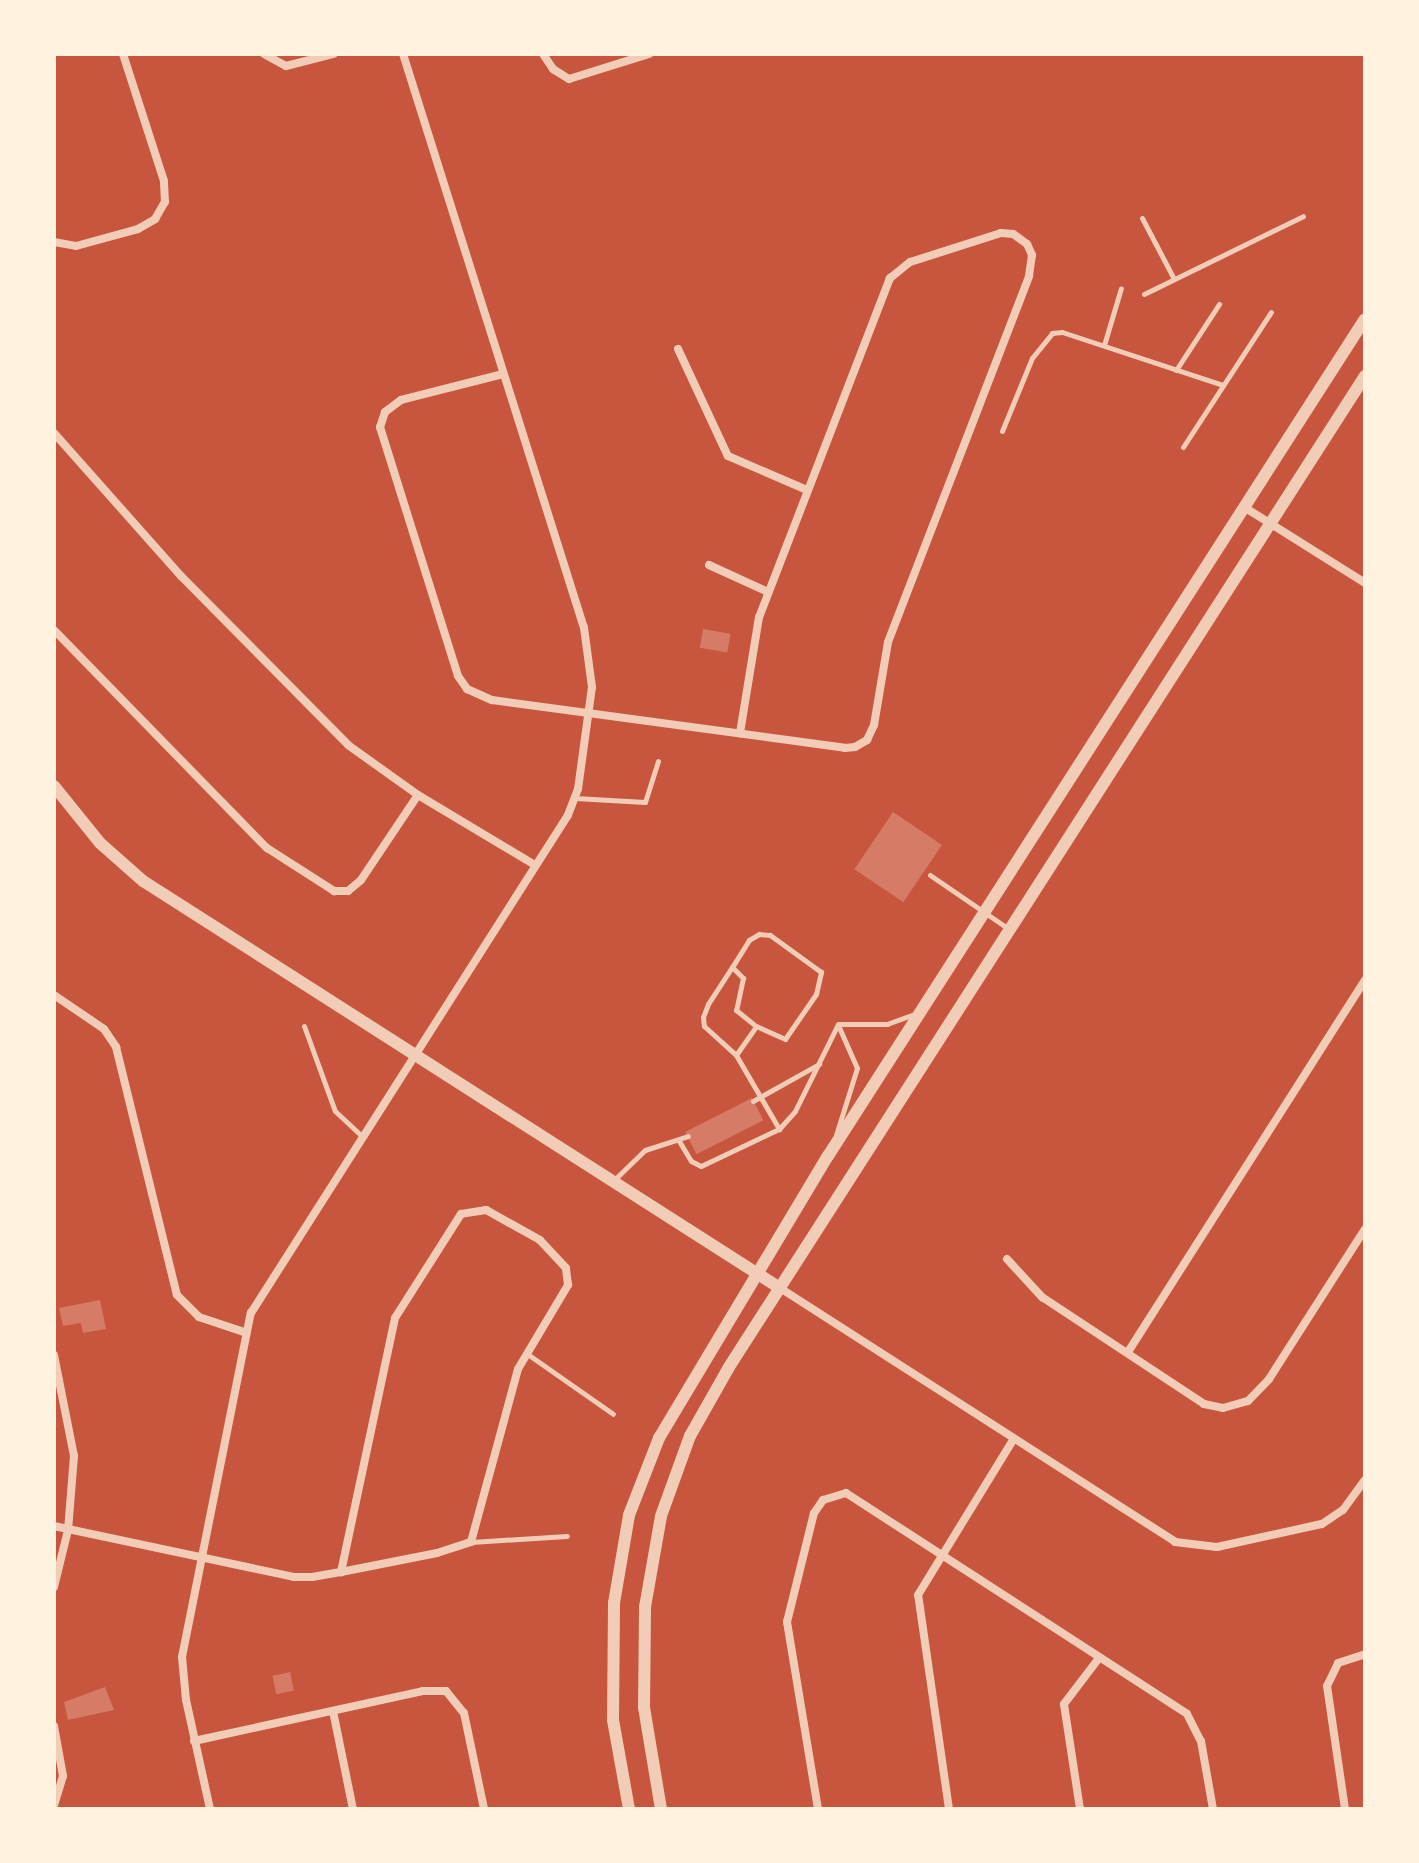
<!DOCTYPE html>
<style>
body{margin:0}
#map{position:relative;width:1419px;height:1863px;overflow:hidden;background:#c8553d;font-family:Bitter,serif}
div>[style]{position:absolute}
[style*='--x']{left:calc(var(--x)*1px);top:calc(var(--y)*1px);width:calc(var(--w)*1px);rotate:calc(var(--a)*1deg)}
.building>*{inset:0;background:#d67c66;transform-origin:0 0}
.service>*{height:5px;margin:-2.5px;padding:0 2.5px;transform-origin:2.5px;border-radius:2.5px;background:#f1ccb7}
.minor>*{height:8px;margin:-4px;padding:0 4px;transform-origin:4px;border-radius:4px;background:#f1ccb7}
.tertiary>*{height:12px;margin:-6px;padding:0 6px;transform-origin:6px;border-radius:6px;background:#f1ccb7}
span{translate:-50% -50%;white-space:nowrap;text-align:center;line-height:1.15;-webkit-text-stroke:7px #fff3e0;paint-order:stroke}
.frame{position:absolute;inset:0;border:56px solid #fff3e0;pointer-events:none}
</style>
<div id="map">
<div class="building">
<i style="left:703px;top:629px;width:28px;height:19px;rotate:10deg"></i>
<i style="left:893px;top:812px;width:59px;height:69px;rotate:34deg"></i>
<i style="left:752px;top:1098px;width:25px;height:75px;rotate:63deg"></i>
<i style="clip-path:polygon(100px 1300px,106px 1329px,83px 1333px,81px 1323px,63px 1326px,59px 1308px)"></i>
<i style="left:290px;top:1672px;width:19px;height:18px;rotate:78deg"></i>
<i style="clip-path:polygon(105px 1687px,114px 1710px,68px 1720px,64px 1702px)"></i>
</div>
<div class="service">
<i style="--x:1142;--y:218;--w:69;--a:62.3"></i>
<i style="--x:1144;--y:294;--w:177;--a:-26.1"></i>
<i style="--x:1104;--y:345;--w:59;--a:-73.4"></i>
<i style="--x:1176;--y:370;--w:79;--a:-56.9"></i>
<i style="--x:1002;--y:431;--w:79;--a:-67.7"></i>
<i style="--x:1032;--y:358;--w:32;--a:-51"></i>
<i style="--x:1052;--y:333;--w:10;--a:-6"></i>
<i style="--x:1062;--y:332;--w:169;--a:18.2"></i>
<i style="--x:1183;--y:447;--w:161;--a:-56.9"></i>
<i style="--x:575;--y:798;--w:70;--a:3.3"></i>
<i style="--x:645;--y:802;--w:43;--a:-72.4"></i>
<i style="--x:930;--y:875;--w:96;--a:34.4"></i>
<i style="--x:732;--y:967;--w:16;--a:45"></i>
<i style="--x:743;--y:978;--w:33;--a:102"></i>
<i style="--x:736;--y:1010;--w:26;--a:39"></i>
<i style="--x:756;--y:1026;--w:32;--a:24"></i>
<i style="--x:785;--y:1039;--w:55;--a:-55.4"></i>
<i style="--x:816;--y:994;--w:23;--a:-77"></i>
<i style="--x:821;--y:972;--w:63;--a:-144"></i>
<i style="--x:770;--y:935;--w:11;--a:-175"></i>
<i style="--x:759;--y:934;--w:12;--a:149"></i>
<i style="--x:749;--y:940;--w:32;--a:122"></i>
<i style="--x:732;--y:967;--w:44;--a:123"></i>
<i style="--x:708;--y:1004;--w:14;--a:111"></i>
<i style="--x:703;--y:1017;--w:9;--a:84"></i>
<i style="--x:704;--y:1026;--w:43;--a:42.2"></i>
<i style="--x:736;--y:1055;--w:86;--a:59.8"></i>
<i style="--x:839;--y:1024;--w:48;--a:0"></i>
<i style="--x:887;--y:1024;--w:30;--a:-20"></i>
<i style="--x:304;--y:1026;--w:90;--a:70"></i>
<i style="--x:335;--y:1111;--w:37;--a:43"></i>
<i style="--x:736;--y:1055;--w:35;--a:-55"></i>
<i style="--x:753;--y:1101;--w:76;--a:-29.3"></i>
<i style="--x:836;--y:1135;--w:70;--a:-72.6"></i>
<i style="--x:857;--y:1068;--w:47;--a:-113.8"></i>
<i style="--x:679;--y:1141;--w:23;--a:59"></i>
<i style="--x:691;--y:1161;--w:11;--a:27"></i>
<i style="--x:701;--y:1166;--w:86;--a:-25.4"></i>
<i style="--x:779;--y:1129;--w:24;--a:-48"></i>
<i style="--x:795;--y:1111;--w:97;--a:-63.7"></i>
<i style="--x:614;--y:1180;--w:43;--a:-44.1"></i>
<i style="--x:645;--y:1150;--w:45;--a:-18"></i>
<i style="--x:526;--y:1353;--w:106;--a:35"></i>
<i style="--x:471;--y:1542;--w:96;--a:-3.6"></i>
</div>
<div class="minor">
<i style="--x:264;--y:54;--w:25;--a:29"></i>
<i style="--x:286;--y:66;--w:49;--a:-14.3"></i>
<i style="--x:543;--y:54;--w:18;--a:56"></i>
<i style="--x:553;--y:69;--w:19;--a:32"></i>
<i style="--x:569;--y:79;--w:84;--a:-17.4"></i>
<i style="--x:54;--y:242;--w:22;--a:10"></i>
<i style="--x:76;--y:246;--w:64;--a:-15.3"></i>
<i style="--x:138;--y:229;--w:20;--a:-30"></i>
<i style="--x:155;--y:219;--w:20;--a:-60"></i>
<i style="--x:165;--y:202;--w:21;--a:-93"></i>
<i style="--x:164;--y:181;--w:133;--a:-107.9"></i>
<i style="--x:678;--y:349;--w:118;--a:65"></i>
<i style="--x:728;--y:456;--w:86;--a:23.3"></i>
<i style="--x:503;--y:374;--w:105;--a:165.7"></i>
<i style="--x:401;--y:400;--w:20;--a:143"></i>
<i style="--x:385;--y:412;--w:16;--a:108"></i>
<i style="--x:380;--y:427;--w:261;--a:72.6"></i>
<i style="--x:458;--y:676;--w:16;--a:55"></i>
<i style="--x:467;--y:689;--w:27;--a:24"></i>
<i style="--x:492;--y:700;--w:356;--a:7.7"></i>
<i style="--x:845;--y:748;--w:10;--a:-6"></i>
<i style="--x:855;--y:747;--w:14;--a:-30"></i>
<i style="--x:867;--y:740;--w:17;--a:-65"></i>
<i style="--x:874;--y:725;--w:84;--a:-80.4"></i>
<i style="--x:888;--y:642;--w:392;--a:-68.9"></i>
<i style="--x:1029;--y:276;--w:21;--a:-82"></i>
<i style="--x:1032;--y:255;--w:12;--a:-114"></i>
<i style="--x:1027;--y:244;--w:17;--a:-144"></i>
<i style="--x:1013;--y:234;--w:12;--a:-175"></i>
<i style="--x:1001;--y:233;--w:96;--a:162.3"></i>
<i style="--x:910;--y:262;--w:26;--a:141"></i>
<i style="--x:890;--y:278;--w:363;--a:111.1"></i>
<i style="--x:759;--y:617;--w:118;--a:99.3"></i>
<i style="--x:54;--y:433;--w:191;--a:48.4"></i>
<i style="--x:181;--y:576;--w:238;--a:45.3"></i>
<i style="--x:348;--y:745;--w:86;--a:35.5"></i>
<i style="--x:418;--y:795;--w:136;--a:30.9"></i>
<i style="--x:1244;--y:507;--w:143;--a:32.1"></i>
<i style="--x:709;--y:565;--w:65;--a:24.6"></i>
<i style="--x:54;--y:630;--w:305;--a:45.7"></i>
<i style="--x:267;--y:848;--w:80;--a:32.7"></i>
<i style="--x:334;--y:891;--w:14;--a:0"></i>
<i style="--x:348;--y:891;--w:17;--a:-40"></i>
<i style="--x:361;--y:880;--w:102;--a:-56.2"></i>
<i style="--x:54;--y:995;--w:60;--a:34.2"></i>
<i style="--x:104;--y:1029;--w:22;--a:56"></i>
<i style="--x:116;--y:1047;--w:255;--a:76.2"></i>
<i style="--x:177;--y:1295;--w:31;--a:45"></i>
<i style="--x:199;--y:1317;--w:47;--a:18.4"></i>
<i style="--x:1007;--y:1259;--w:52;--a:47.4"></i>
<i style="--x:1042;--y:1297;--w:194;--a:33.4"></i>
<i style="--x:1204;--y:1404;--w:19;--a:12"></i>
<i style="--x:1223;--y:1408;--w:26;--a:-16"></i>
<i style="--x:1248;--y:1401;--w:30;--a:-46"></i>
<i style="--x:1269;--y:1379;--w:178;--a:-57.4"></i>
<i style="--x:780;--y:1288;--w:470;--a:32.7"></i>
<i style="--x:1175;--y:1542;--w:42;--a:6.8"></i>
<i style="--x:1217;--y:1547;--w:107;--a:-12.4"></i>
<i style="--x:1322;--y:1524;--w:25;--a:-34"></i>
<i style="--x:1343;--y:1510;--w:37;--a:-54"></i>
<i style="--x:1128;--y:1352;--w:441;--a:-57.5"></i>
<i style="--x:54;--y:1355;--w:103;--a:78.8"></i>
<i style="--x:74;--y:1456;--w:74;--a:94.6"></i>
<i style="--x:68;--y:1530;--w:59;--a:103.8"></i>
<i style="--x:54;--y:1526;--w:245;--a:12"></i>
<i style="--x:294;--y:1577;--w:18;--a:0"></i>
<i style="--x:312;--y:1577;--w:29;--a:-10"></i>
<i style="--x:341;--y:1572;--w:98;--a:-11.2"></i>
<i style="--x:437;--y:1553;--w:36;--a:-18"></i>
<i style="--x:471;--y:1542;--w:179;--a:-74.8"></i>
<i style="--x:518;--y:1369;--w:98;--a:-59.2"></i>
<i style="--x:568;--y:1285;--w:17;--a:-97"></i>
<i style="--x:566;--y:1268;--w:38;--a:-133"></i>
<i style="--x:540;--y:1240;--w:62;--a:-150.9"></i>
<i style="--x:486;--y:1210;--w:25;--a:171"></i>
<i style="--x:461;--y:1214;--w:123;--a:122.4"></i>
<i style="--x:395;--y:1318;--w:260;--a:102"></i>
<i style="--x:333;--y:1711;--w:100;--a:78.5"></i>
<i style="--x:54;--y:1726;--w:51;--a:79.8"></i>
<i style="--x:63;--y:1776;--w:31;--a:107"></i>
<i style="--x:194;--y:1741;--w:234;--a:-12.3"></i>
<i style="--x:423;--y:1691;--w:23;--a:0"></i>
<i style="--x:446;--y:1691;--w:28;--a:51"></i>
<i style="--x:464;--y:1713;--w:98;--a:78.2"></i>
<i style="--x:210;--y:1809;--w:112;--a:-102.4"></i>
<i style="--x:186;--y:1700;--w:43;--a:-95.3"></i>
<i style="--x:182;--y:1657;--w:351;--a:-78.7"></i>
<i style="--x:251;--y:1313;--w:590;--a:-57.52"></i>
<i style="--x:568;--y:815;--w:28;--a:-69"></i>
<i style="--x:578;--y:789;--w:103;--a:-82.2"></i>
<i style="--x:592;--y:687;--w:60;--a:-97.7"></i>
<i style="--x:584;--y:628;--w:602;--a:-107.5"></i>
<i style="--x:818;--y:1809;--w:190;--a:-99.4"></i>
<i style="--x:787;--y:1622;--w:112;--a:-76.1"></i>
<i style="--x:814;--y:1513;--w:16;--a:-55"></i>
<i style="--x:823;--y:1500;--w:24;--a:-17"></i>
<i style="--x:846;--y:1493;--w:406;--a:32.9"></i>
<i style="--x:1187;--y:1714;--w:30;--a:63"></i>
<i style="--x:1201;--y:1741;--w:69;--a:80"></i>
<i style="--x:949;--y:1809;--w:216;--a:-98.2"></i>
<i style="--x:918;--y:1595;--w:182;--a:-58.5"></i>
<i style="--x:1080;--y:1809;--w:106;--a:-98.7"></i>
<i style="--x:1064;--y:1704;--w:58;--a:-52.7"></i>
<i style="--x:1345;--y:1809;--w:124;--a:-98.3"></i>
<i style="--x:1327;--y:1686;--w:25;--a:-64"></i>
<i style="--x:1338;--y:1663;--w:28;--a:-18"></i>
</div>
<div class="tertiary">
<i style="--x:54;--y:786;--w:73;--a:51.1"></i>
<i style="--x:100;--y:843;--w:57;--a:41.5"></i>
<i style="--x:143;--y:881;--w:756;--a:32.58"></i>
<i style="--x:629;--y:1809;--w:90;--a:-100.2"></i>
<i style="--x:613;--y:1720;--w:117;--a:-89.5"></i>
<i style="--x:614;--y:1603;--w:89;--a:-80.3"></i>
<i style="--x:629;--y:1515;--w:83;--a:-68.7"></i>
<i style="--x:659;--y:1438;--w:329;--a:-59.1"></i>
<i style="--x:828;--y:1156;--w:994;--a:-57.32"></i>
<i style="--x:661;--y:1809;--w:103;--a:-99.5"></i>
<i style="--x:644;--y:1707;--w:100;--a:-89.4"></i>
<i style="--x:645;--y:1607;--w:92;--a:-80"></i>
<i style="--x:661;--y:1516;--w:85;--a:-70.1"></i>
<i style="--x:690;--y:1436;--w:79;--a:-60.5"></i>
<i style="--x:729;--y:1367;--w:1178;--a:-57.31"></i>
</div>
<div class="frame"></div>
</div>
